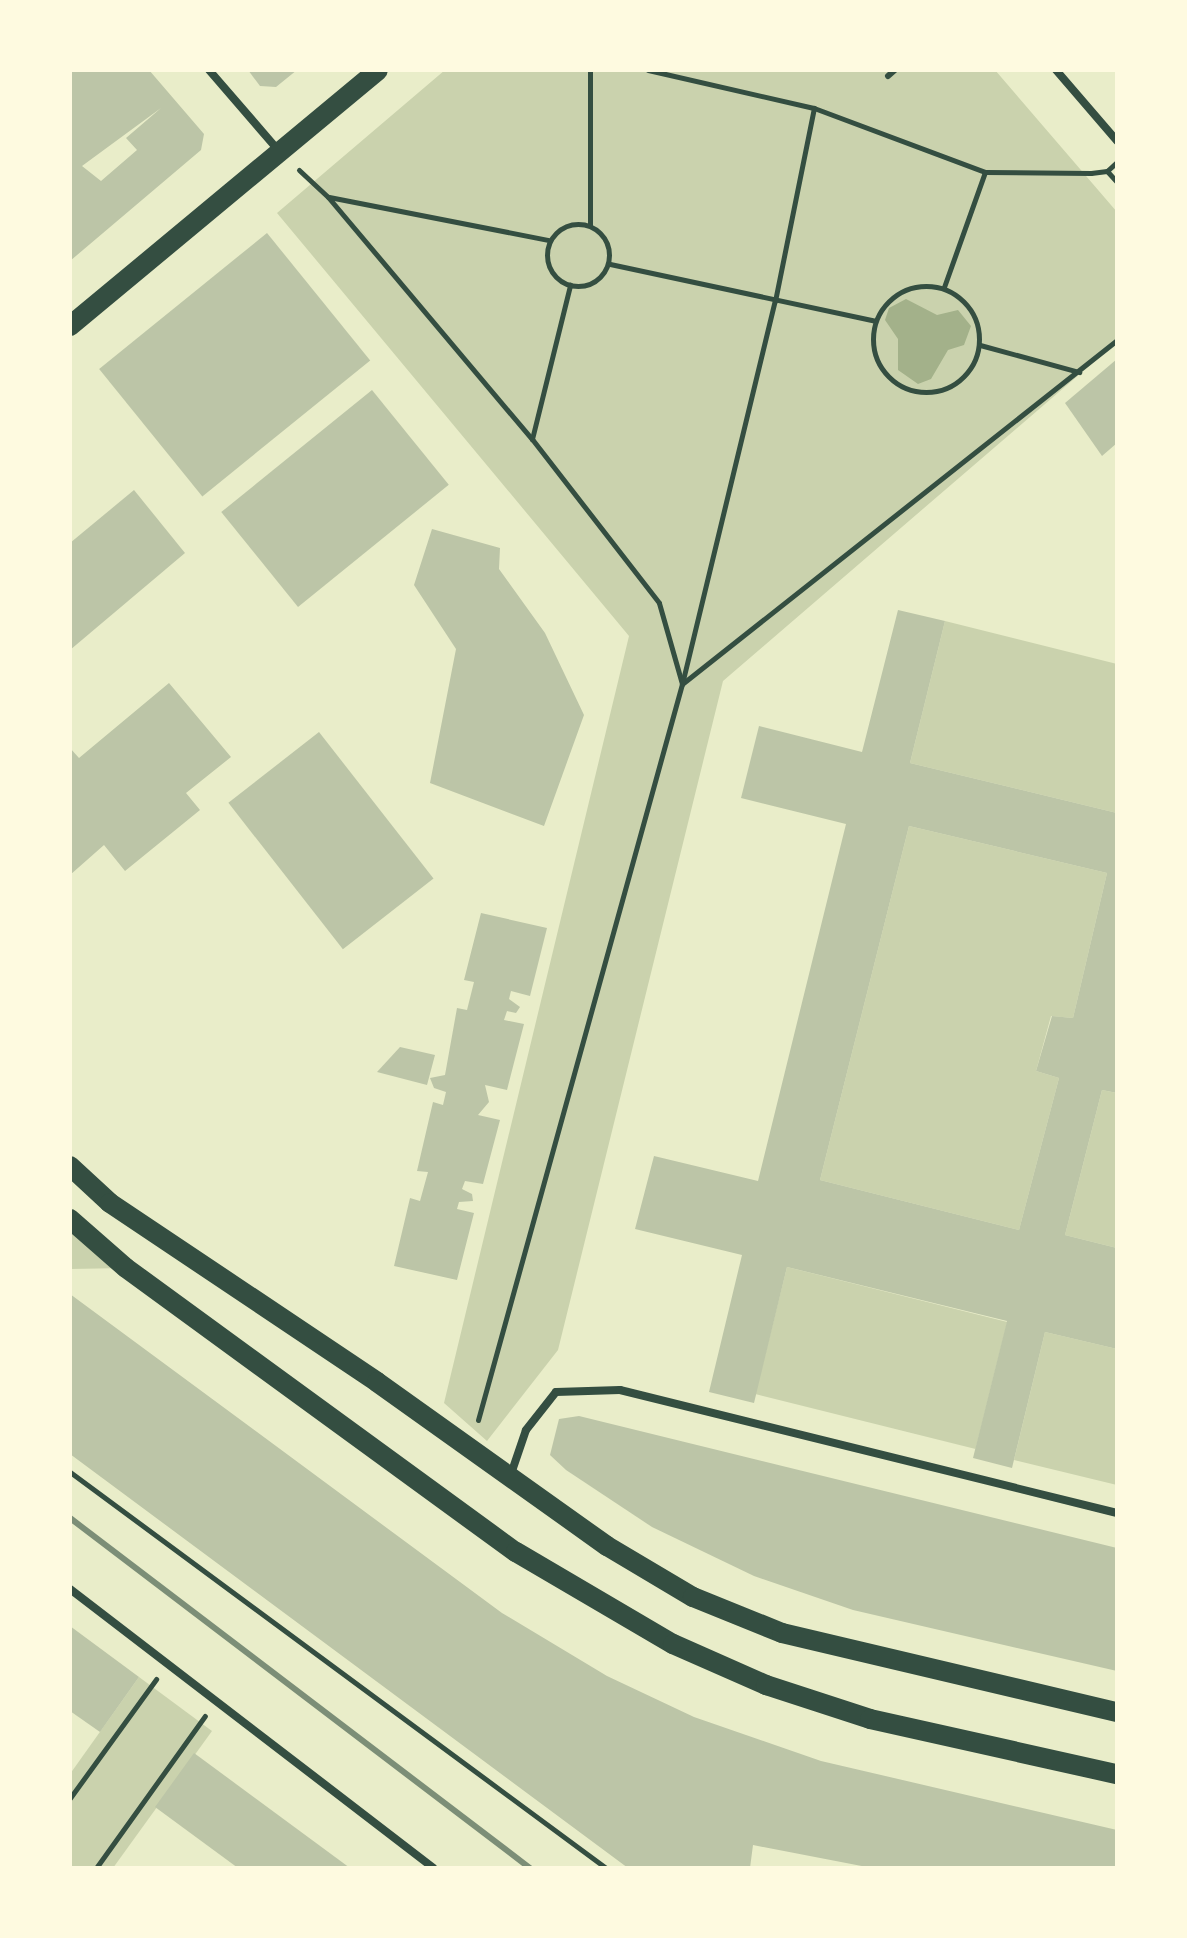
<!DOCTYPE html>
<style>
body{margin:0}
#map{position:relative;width:1187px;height:1938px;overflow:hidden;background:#e9edc9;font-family:"Fira Sans",sans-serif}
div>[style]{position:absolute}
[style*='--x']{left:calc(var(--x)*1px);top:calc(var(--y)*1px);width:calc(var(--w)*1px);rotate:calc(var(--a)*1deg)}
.green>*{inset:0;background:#cad2ad;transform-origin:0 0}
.water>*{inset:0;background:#a3b18a}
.building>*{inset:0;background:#bcc5a7;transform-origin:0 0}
.path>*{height:5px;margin:-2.5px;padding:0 2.5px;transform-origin:2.5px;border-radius:2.5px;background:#344e41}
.path>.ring{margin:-2.5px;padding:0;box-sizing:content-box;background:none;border:5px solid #344e41;border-radius:50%}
.service>*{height:6px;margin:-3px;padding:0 3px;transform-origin:3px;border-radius:3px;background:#344e41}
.minor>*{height:8px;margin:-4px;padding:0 4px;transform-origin:4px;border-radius:4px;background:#344e41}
.primary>*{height:20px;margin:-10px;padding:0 10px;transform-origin:10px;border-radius:10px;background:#344e41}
.rail>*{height:6px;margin:-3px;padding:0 3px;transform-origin:3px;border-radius:3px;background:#7c8e77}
span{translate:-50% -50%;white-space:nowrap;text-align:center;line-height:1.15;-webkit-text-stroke:6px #fefae0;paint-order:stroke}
.frame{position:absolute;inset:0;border:72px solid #fefae0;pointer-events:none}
</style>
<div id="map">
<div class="green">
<i style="clip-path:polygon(445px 70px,995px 70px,1117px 212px,1117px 342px,723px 681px,558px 1350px,487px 1441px,444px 1403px,629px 636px,277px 213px)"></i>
<i style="clip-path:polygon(945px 621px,1117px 664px,1117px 813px,910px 763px)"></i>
<i style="clip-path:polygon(909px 826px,1107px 873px,1073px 1018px,1051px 1016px,1036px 1071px,1059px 1078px,1019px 1230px,820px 1180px)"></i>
<i style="clip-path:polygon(1102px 1090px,1117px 1093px,1117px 1248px,1065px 1235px)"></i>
<i style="clip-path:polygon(70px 1217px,126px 1268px,70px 1269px)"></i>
<i style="left:787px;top:1267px;width:227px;height:131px;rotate:14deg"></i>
<i style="clip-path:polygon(1045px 1332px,1117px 1349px,1117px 1485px,1014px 1460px)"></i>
<i style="clip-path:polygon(139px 1677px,212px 1731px,113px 1868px,70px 1868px,70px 1774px)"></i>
</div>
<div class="water">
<i style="clip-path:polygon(906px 299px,937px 315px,958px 310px,971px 326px,964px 345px,948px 350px,931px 379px,918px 384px,898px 370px,898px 339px,885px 320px,889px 308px)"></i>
</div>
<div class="building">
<i style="clip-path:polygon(evenodd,70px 70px,149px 70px,204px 134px,201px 150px,70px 261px,70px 70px,161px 108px,126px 138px,137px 150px,101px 181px,82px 166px,161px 108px)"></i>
<i style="clip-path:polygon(248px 70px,297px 70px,276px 87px,260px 86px)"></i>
<i style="left:267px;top:233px;width:164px;height:216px;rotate:51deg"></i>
<i style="clip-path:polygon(1117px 359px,1117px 443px,1102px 456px,1065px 403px)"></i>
<i style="left:372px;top:390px;width:122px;height:194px;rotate:51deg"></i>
<i style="clip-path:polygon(134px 490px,185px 553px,70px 650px,70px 543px)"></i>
<i style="clip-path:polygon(432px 529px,500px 548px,499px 569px,545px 633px,584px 715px,544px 826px,430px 783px,456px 649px,414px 585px)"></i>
<i style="clip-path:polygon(evenodd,898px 610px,945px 621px,910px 763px,1117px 813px,1117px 1093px,1102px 1090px,1065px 1235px,1117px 1248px,1117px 1349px,1045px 1332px,1012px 1468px,973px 1458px,1007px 1321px,787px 1267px,754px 1403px,709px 1392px,742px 1255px,635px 1229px,654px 1156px,758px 1181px,846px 824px,741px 798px,759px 726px,862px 752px,898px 610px,909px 826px,1107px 873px,1073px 1018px,1052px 1016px,1036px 1071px,1059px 1078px,1019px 1230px,820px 1180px,909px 826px)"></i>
<i style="clip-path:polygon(169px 683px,231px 757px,186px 793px,200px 810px,125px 871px,104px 845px,70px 875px,70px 748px,79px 758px)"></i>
<i style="left:319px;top:732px;width:186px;height:115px;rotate:52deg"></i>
<i style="clip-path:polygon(481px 913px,547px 928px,530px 996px,511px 991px,509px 999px,520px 1007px,516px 1013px,507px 1011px,504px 1020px,524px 1024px,507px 1090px,485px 1085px,489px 1102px,478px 1115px,500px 1120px,483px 1184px,465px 1181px,462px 1189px,472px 1194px,473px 1201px,459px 1202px,457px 1209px,474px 1213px,457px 1280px,394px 1266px,410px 1198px,420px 1201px,428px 1172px,417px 1171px,433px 1102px,443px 1105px,446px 1092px,434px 1088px,430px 1078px,445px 1075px,457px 1008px,467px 1010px,474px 982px,464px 980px)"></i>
<i style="clip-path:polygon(400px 1047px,435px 1055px,427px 1085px,377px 1072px)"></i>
<i style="clip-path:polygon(70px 1294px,502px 1613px,607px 1676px,694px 1717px,821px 1761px,1117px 1830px,1117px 1868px,872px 1868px,753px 1845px,750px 1868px,628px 1868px,70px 1454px)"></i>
<i style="clip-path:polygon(579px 1416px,1117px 1548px,1117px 1671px,853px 1610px,754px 1576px,652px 1527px,566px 1470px,550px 1455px,559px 1419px)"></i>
<i style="clip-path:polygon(70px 1626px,139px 1677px,100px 1732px,70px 1711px)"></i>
<i style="clip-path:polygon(194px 1753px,350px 1868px,238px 1868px,155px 1807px)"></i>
</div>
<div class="path">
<i style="--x:648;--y:70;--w:170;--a:12.9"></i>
<i style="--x:814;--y:108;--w:183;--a:20.5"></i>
<i style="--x:985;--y:172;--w:106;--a:0.5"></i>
<i style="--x:1091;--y:173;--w:16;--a:-7"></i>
<i style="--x:1107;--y:171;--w:12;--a:-42"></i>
<i style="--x:299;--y:170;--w:40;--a:43"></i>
<i style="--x:328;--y:197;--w:317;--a:49.9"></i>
<i style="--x:532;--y:439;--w:207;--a:52.2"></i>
<i style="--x:659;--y:603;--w:84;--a:74.1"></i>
<i style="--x:682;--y:684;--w:555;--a:-38.34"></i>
<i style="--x:1107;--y:171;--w:15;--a:48"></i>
<i style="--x:329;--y:197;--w:224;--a:11.1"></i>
<i class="ring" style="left:547px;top:224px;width:57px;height:57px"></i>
<i style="--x:590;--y:225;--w:155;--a:-90"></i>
<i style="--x:610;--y:264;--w:271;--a:12.1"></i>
<i class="ring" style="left:873px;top:286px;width:101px;height:101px"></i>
<i style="--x:944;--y:287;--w:122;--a:-70.4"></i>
<i style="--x:980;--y:345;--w:103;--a:15.3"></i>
<i style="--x:532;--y:439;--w:159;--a:-76.1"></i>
<i style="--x:478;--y:1420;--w:764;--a:-74.51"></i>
<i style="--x:682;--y:684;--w:394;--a:-76.4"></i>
<i style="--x:775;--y:301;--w:197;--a:-78.6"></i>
<i style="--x:70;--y:1472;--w:666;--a:36.46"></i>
<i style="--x:70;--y:1798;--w:147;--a:-54.1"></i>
<i style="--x:96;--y:1868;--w:187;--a:-54.4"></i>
</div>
<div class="service">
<i style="--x:888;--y:76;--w:9;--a:-41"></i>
</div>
<div class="minor">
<i style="--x:209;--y:70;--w:107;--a:49.2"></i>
<i style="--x:1056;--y:70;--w:94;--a:49.3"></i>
<i style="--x:511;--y:1474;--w:46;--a:-71.2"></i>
<i style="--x:526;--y:1430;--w:48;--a:-51.7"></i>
<i style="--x:556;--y:1392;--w:64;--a:-1.8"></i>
<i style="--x:620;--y:1390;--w:512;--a:13.9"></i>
<i style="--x:70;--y:1589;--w:458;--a:37.5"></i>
</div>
<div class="primary">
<i style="--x:70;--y:326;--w:400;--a:-39.7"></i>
<i style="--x:70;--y:1166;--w:54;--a:42.8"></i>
<i style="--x:110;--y:1203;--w:321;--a:33.8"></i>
<i style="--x:377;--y:1382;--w:282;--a:35.5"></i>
<i style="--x:607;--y:1546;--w:100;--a:30.7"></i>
<i style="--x:693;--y:1597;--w:96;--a:22"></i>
<i style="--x:782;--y:1633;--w:344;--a:13.3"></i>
<i style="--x:70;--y:1219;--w:74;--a:41.2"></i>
<i style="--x:126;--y:1268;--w:482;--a:36.1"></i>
<i style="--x:516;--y:1552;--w:182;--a:30.4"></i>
<i style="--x:673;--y:1644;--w:102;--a:23.8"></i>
<i style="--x:766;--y:1685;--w:109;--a:18.1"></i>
<i style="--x:870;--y:1719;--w:253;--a:12.6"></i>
</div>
<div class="rail">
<i style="--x:70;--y:1518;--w:578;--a:37.27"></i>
</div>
<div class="frame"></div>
</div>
